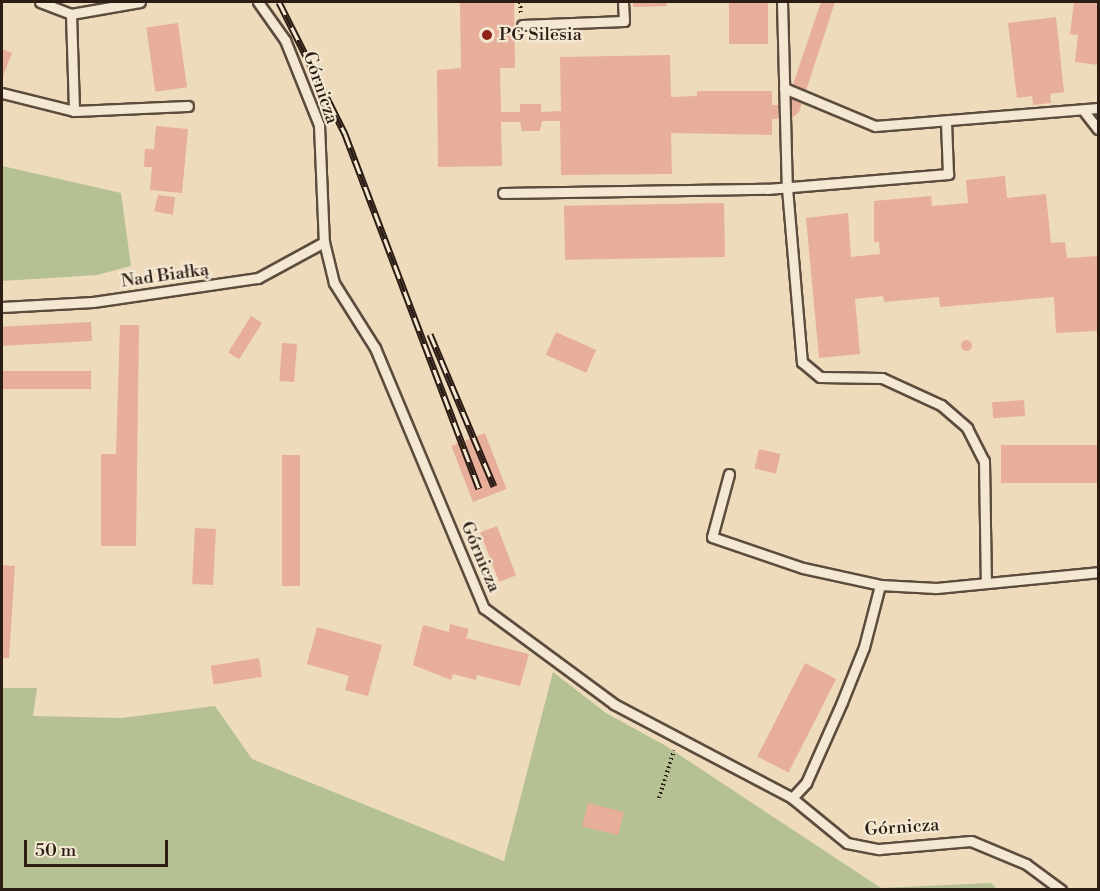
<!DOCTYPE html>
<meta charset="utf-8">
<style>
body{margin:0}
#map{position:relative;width:1100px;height:891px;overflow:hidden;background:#eedbbc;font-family:"Libre Bodoni",serif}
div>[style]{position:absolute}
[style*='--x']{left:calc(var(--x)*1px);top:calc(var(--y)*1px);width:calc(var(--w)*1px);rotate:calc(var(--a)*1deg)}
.green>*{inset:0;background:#b5c193}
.building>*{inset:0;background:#e7ae9a;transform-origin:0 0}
.round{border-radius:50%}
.path>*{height:4px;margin-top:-2px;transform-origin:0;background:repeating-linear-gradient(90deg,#2b1c14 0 1.5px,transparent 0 4.5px)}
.roads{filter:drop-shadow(2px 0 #5c4c3e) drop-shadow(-2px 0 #5c4c3e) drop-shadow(0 2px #5c4c3e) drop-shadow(0 -2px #5c4c3e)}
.service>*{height:9px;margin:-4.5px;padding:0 4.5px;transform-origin:4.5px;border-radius:4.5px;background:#f4e8d3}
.rail>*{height:7px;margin-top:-3.5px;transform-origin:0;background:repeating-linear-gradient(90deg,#f4e8d3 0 14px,#2b1c14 0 28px);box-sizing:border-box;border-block:2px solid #2b1c14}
.dots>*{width:16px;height:16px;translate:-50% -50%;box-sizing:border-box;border:3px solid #f4e8d3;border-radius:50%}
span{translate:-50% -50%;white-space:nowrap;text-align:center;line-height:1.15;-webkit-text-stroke:4.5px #f4e8d3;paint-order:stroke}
.poi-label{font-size:18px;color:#2b1c14}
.left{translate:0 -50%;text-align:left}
.street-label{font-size:18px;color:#2b1c14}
.frame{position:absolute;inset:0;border:3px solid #2b1c14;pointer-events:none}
.scale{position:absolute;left:24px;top:840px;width:144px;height:27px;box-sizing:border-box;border:3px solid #2b1c14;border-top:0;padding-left:8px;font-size:18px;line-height:21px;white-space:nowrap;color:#2b1c14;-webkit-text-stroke:4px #f4e8d3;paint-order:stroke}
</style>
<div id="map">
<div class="green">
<i style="clip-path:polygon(2px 166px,121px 193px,131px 266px,97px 275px,2px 281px)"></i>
<i style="clip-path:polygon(553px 672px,606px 713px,666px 746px,881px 888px,991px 883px,997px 889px,2px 890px,2px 688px,37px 688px,33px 716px,122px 718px,215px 706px,252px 759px,504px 861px)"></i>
</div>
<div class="building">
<i style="clip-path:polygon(514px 2px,515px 68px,500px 68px,501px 112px,520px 112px,520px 104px,541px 104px,541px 112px,561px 111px,560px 57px,670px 55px,671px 97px,697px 96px,697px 91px,772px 91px,772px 105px,786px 105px,821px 2px,835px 2px,799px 112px,792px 118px,772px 119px,772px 135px,671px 133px,672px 174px,561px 175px,560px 121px,542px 121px,540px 131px,522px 131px,520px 122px,501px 122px,502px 166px,438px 167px,437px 70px,461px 68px,460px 3px)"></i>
<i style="clip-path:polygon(633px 2px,666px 2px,667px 6px,633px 7px)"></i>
<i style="left:729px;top:2px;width:39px;height:42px"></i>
<i style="clip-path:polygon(1074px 2px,1098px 2px,1098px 65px,1075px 62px,1078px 35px,1070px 34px)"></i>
<i style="clip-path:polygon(1056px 17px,1064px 92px,1050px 94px,1051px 103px,1033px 105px,1032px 96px,1017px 98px,1008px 23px)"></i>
<i style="left:178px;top:23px;width:65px;height:32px;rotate:82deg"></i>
<i style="clip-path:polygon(2px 49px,12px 53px,2px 79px)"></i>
<i style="clip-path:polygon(156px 126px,188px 129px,182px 193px,150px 190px,152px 167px,144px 167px,145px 149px,154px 149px)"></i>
<i style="clip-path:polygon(1005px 176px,1007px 198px,1046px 194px,1051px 243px,1065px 242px,1067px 258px,1098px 256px,1098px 331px,1056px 333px,1054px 297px,940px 307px,939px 297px,884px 302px,883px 296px,855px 299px,860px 354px,819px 358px,806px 218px,848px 213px,851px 257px,880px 254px,879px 242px,874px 242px,874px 201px,931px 196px,932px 206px,968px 203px,966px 180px)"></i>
<i style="clip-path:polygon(158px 195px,175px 197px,173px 215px,154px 211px)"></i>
<i style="left:724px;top:203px;width:54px;height:160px;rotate:89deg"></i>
<i style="left:251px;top:316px;width:13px;height:43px;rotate:32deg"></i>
<i style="left:91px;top:322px;width:19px;height:89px;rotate:87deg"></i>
<i style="clip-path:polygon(120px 325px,139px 325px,136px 546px,101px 546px,101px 454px,116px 454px)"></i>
<i style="left:556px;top:332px;width:44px;height:25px;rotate:24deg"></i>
<i class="round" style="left:960.5px;top:339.5px;width:11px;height:11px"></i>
<i style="left:282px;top:343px;width:15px;height:38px;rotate:4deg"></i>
<i style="left:91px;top:371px;width:18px;height:89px;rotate:90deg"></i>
<i style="left:1024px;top:400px;width:16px;height:32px;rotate:86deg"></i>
<i style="left:485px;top:433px;width:60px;height:36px;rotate:69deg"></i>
<i style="left:1098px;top:445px;width:38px;height:97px;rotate:90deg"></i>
<i style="left:759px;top:449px;width:22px;height:20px;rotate:13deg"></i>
<i style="left:282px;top:455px;width:18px;height:131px"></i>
<i style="left:497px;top:526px;width:53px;height:18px;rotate:69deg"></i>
<i style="left:195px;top:528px;width:21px;height:56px;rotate:3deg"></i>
<i style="clip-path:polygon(2px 565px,15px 566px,9px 658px,2px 658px)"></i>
<i style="clip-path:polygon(450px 624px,469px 629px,466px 638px,529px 654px,520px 686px,477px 675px,476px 680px,453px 674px,451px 680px,413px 665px,423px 625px,449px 632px)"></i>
<i style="clip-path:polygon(317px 627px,382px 645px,368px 696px,345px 690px,349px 676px,307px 664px)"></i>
<i style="left:259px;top:658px;width:19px;height:49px;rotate:81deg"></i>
<i style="left:805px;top:663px;width:35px;height:105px;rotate:27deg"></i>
<i style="left:588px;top:803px;width:37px;height:24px;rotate:14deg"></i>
</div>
<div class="path">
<i style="--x:520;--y:2;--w:11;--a:85"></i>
<i style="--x:659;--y:798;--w:50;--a:-72.6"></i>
</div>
<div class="roads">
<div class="service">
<i style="--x:40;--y:2;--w:33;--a:21"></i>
<i style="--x:71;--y:14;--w:70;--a:-9.9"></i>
<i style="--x:258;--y:2;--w:47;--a:54.6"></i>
<i style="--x:285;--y:40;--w:92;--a:68.2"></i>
<i style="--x:319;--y:125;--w:117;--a:87.6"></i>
<i style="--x:324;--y:242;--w:42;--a:76.3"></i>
<i style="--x:334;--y:283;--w:77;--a:57.8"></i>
<i style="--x:375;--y:348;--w:282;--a:67.3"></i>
<i style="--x:484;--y:608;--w:162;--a:36.4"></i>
<i style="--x:614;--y:704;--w:201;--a:27.8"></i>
<i style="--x:792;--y:798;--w:71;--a:39.3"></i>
<i style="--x:847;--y:843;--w:33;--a:11"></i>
<i style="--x:879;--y:849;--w:92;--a:-5"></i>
<i style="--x:971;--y:841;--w:60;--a:22.7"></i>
<i style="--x:1026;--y:864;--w:44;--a:36.6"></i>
<i style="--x:782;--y:2;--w:186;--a:88.5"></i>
<i style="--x:787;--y:188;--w:175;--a:85.1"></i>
<i style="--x:802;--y:362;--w:23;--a:40"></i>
<i style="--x:820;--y:377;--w:62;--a:0.9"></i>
<i style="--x:882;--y:378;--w:65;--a:24.6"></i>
<i style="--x:941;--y:405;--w:35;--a:41"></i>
<i style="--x:967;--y:428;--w:37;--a:63"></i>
<i style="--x:984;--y:461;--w:122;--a:89.1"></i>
<i style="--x:71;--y:14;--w:97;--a:88.2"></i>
<i style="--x:522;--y:25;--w:102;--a:-2.2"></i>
<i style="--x:624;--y:21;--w:19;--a:-93"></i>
<i style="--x:784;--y:88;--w:99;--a:22.7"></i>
<i style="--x:875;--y:126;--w:224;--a:-4.6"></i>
<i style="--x:2;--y:93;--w:74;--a:14"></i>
<i style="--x:74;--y:111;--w:114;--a:-2.5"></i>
<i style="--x:1083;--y:110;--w:24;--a:52"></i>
<i style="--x:503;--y:193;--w:264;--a:-0.9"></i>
<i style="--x:767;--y:189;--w:182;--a:-4.7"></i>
<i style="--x:948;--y:174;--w:53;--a:-92.2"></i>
<i style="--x:2;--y:307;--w:91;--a:-3.1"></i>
<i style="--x:93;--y:302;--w:167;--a:-8.3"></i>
<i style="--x:258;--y:278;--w:75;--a:-28.6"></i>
<i style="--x:729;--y:474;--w:65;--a:105.1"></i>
<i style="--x:712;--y:537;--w:96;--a:18.8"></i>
<i style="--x:803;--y:568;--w:79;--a:12.4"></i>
<i style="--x:880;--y:585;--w:56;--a:3.1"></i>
<i style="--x:936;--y:588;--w:163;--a:-5.6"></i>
<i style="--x:792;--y:798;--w:21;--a:-47"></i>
<i style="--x:806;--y:783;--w:89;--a:-66"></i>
<i style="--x:842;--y:702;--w:59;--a:-68.2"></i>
<i style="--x:864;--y:647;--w:64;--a:-75.5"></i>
</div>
</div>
<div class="rail">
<i style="--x:279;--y:2;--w:148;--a:63.4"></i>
<i style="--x:345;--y:134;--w:379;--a:69.3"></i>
<i style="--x:430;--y:334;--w:165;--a:67.2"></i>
</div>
<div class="dots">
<i style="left:487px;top:35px;background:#8f2418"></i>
</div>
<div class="poi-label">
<span class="left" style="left:499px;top:35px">PG Silesia</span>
</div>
<div class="street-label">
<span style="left:320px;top:88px;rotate:71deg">Górnicza</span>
<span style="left:165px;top:276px;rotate:-8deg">Nad Białką</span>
<span style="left:480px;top:557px;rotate:67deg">Górnicza</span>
<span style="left:902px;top:828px;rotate:-4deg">Górnicza</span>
</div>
<div class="frame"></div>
<div class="scale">50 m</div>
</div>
